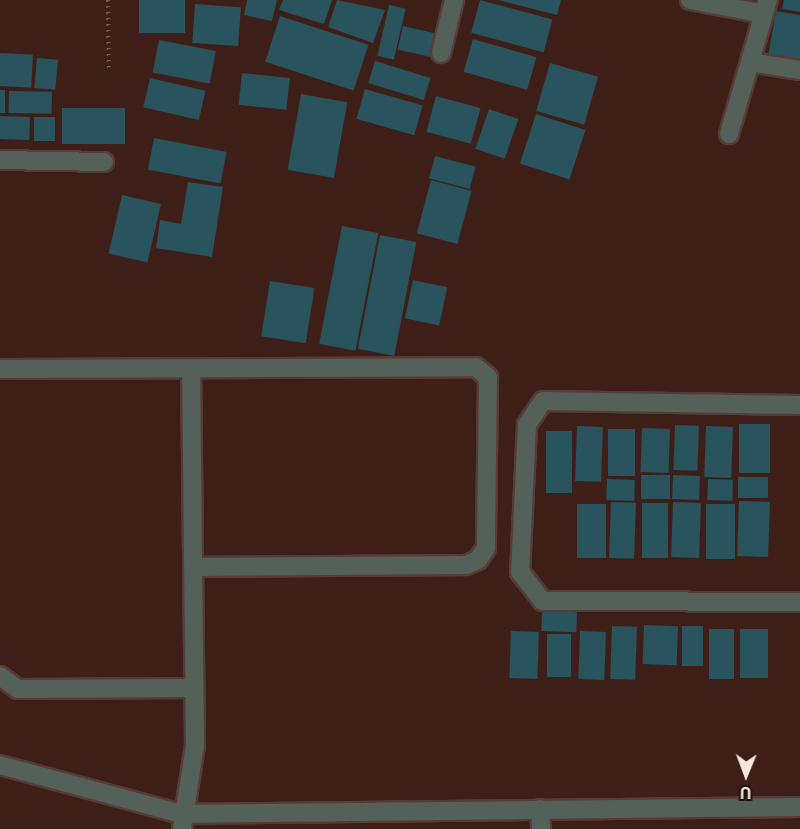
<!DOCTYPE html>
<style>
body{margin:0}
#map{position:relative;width:800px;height:829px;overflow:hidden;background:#3e1f18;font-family:"Noto Sans",sans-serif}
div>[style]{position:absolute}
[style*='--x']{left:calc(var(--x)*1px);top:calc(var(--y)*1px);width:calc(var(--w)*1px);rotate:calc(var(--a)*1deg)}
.building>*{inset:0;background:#29535d;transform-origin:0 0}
.path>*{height:4px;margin-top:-2px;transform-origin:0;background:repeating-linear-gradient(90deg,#785c55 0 1.5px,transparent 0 6px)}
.roads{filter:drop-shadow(2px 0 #583b34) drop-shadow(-2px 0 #583b34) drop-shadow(0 2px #583b34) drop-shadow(0 -2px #583b34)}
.street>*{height:18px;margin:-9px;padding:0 9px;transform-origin:9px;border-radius:9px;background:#546158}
span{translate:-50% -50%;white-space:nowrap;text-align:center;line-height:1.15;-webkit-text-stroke:4.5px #1c0e0a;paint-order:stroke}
.north{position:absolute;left:716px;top:745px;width:60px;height:60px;-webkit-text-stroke:4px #1c0e0a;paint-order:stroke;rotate:181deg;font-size:16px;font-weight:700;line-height:24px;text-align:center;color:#fae5df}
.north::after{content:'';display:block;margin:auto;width:21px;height:27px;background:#fae5df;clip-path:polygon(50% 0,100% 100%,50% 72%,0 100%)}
</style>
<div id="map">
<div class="building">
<i style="left:139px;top:0;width:46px;height:33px"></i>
<i style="clip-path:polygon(247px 0,277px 0,272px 21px,244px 15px)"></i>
<i style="clip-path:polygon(283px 0,332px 0,324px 24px,279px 10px)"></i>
<i style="clip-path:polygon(337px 0,385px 10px,373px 43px,328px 27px)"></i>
<i style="left:480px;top:0;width:75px;height:34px;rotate:15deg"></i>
<i style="clip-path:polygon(498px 0,561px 0,557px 15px)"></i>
<i style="clip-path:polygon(784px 0,800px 0,800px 12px,782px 9px)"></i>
<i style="left:195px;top:4px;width:46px;height:39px;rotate:4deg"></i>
<i style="left:389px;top:5px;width:17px;height:52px;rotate:13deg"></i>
<i style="clip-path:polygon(776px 11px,800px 15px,800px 61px,768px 56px)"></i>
<i style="left:280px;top:16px;width:93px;height:48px;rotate:18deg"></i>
<i style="left:403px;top:26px;width:37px;height:24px;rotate:13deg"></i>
<i style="left:473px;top:39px;width:66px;height:34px;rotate:16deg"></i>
<i style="left:159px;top:40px;width:58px;height:33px;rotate:11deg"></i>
<i style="left:0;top:53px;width:33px;height:33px;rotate:3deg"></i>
<i style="left:37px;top:58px;width:21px;height:30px;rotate:5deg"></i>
<i style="left:375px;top:61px;width:58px;height:23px;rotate:17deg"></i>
<i style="left:550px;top:63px;width:50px;height:50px;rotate:16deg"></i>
<i style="left:242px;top:73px;width:48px;height:32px;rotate:6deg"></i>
<i style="left:150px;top:78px;width:57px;height:30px;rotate:13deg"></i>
<i style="left:365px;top:89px;width:60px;height:31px;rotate:16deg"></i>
<i style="left:0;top:90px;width:5px;height:23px"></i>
<i style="left:9px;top:91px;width:43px;height:22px;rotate:1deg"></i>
<i style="left:301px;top:94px;width:47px;height:77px;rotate:10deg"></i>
<i style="left:436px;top:96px;width:46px;height:37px;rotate:15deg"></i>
<i style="left:62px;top:108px;width:63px;height:36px"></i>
<i style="left:489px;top:109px;width:31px;height:42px;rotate:19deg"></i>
<i style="left:536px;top:114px;width:52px;height:52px;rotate:18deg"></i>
<i style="left:0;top:116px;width:30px;height:23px;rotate:2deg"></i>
<i style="left:34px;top:117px;width:21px;height:24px"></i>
<i style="left:154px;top:138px;width:74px;height:32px;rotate:11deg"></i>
<i style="left:435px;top:156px;width:42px;height:23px;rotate:15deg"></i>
<i style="left:431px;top:180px;width:42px;height:55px;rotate:15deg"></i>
<i style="clip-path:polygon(188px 182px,223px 187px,212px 257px,156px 248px,160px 220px,181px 224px)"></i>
<i style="left:122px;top:195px;width:40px;height:60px;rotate:13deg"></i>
<i style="left:342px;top:226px;width:37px;height:120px;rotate:11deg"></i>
<i style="left:380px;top:235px;width:37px;height:116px;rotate:11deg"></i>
<i style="left:413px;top:280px;width:35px;height:39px;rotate:12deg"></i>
<i style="left:270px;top:281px;width:45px;height:56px;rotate:9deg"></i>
<i style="left:739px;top:424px;width:31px;height:49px"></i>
<i style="left:675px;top:425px;width:24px;height:45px;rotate:2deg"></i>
<i style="left:577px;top:426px;width:26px;height:55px;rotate:2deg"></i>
<i style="left:706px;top:426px;width:27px;height:51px;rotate:2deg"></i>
<i style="left:642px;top:428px;width:28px;height:44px;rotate:2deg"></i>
<i style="left:608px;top:429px;width:27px;height:47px"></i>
<i style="left:546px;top:431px;width:26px;height:62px"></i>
<i style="left:641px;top:475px;width:29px;height:24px"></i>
<i style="left:673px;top:475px;width:27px;height:24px;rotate:2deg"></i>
<i style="left:738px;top:477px;width:30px;height:21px"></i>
<i style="left:607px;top:479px;width:28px;height:21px;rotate:2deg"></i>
<i style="left:708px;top:479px;width:25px;height:21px;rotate:2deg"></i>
<i style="left:739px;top:501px;width:31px;height:55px;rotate:2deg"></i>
<i style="left:611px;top:502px;width:25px;height:56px;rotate:2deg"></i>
<i style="left:673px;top:502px;width:28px;height:55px;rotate:2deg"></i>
<i style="left:642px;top:503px;width:26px;height:55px"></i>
<i style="left:577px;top:504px;width:29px;height:54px"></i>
<i style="left:706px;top:504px;width:29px;height:55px"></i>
<i style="left:542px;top:611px;width:35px;height:20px;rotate:2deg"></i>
<i style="left:644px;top:625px;width:34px;height:39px;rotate:2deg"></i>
<i style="left:612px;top:626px;width:25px;height:53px;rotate:2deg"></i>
<i style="left:682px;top:626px;width:21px;height:40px"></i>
<i style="left:709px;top:629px;width:25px;height:50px"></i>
<i style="left:740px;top:629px;width:28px;height:49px"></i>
<i style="left:511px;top:631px;width:28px;height:47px;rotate:2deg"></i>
<i style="left:580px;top:631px;width:26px;height:48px;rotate:2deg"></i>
<i style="left:547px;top:634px;width:24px;height:43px"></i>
</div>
<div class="path">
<i style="--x:108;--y:0;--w:70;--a:89.2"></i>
</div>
<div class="roads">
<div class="street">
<i style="--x:690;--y:0;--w:75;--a:10.7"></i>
<i style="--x:441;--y:53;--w:55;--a:-76.2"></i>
<i style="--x:750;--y:62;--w:51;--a:9.1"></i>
<i style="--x:729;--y:134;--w:140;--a:-73.8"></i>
<i style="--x:0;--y:160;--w:104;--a:1.1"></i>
<i style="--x:0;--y:369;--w:476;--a:-0.2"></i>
<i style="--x:476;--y:367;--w:16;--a:40"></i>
<i style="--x:488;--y:377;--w:171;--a:90.7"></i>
<i style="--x:486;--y:548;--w:14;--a:124"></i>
<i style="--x:478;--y:560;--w:13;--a:157"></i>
<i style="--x:466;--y:565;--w:273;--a:179.6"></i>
<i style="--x:800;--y:405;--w:257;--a:-179.1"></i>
<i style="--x:543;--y:401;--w:29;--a:124"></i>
<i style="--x:527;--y:425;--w:147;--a:92.7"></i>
<i style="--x:520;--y:572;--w:37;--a:52"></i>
<i style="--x:543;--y:601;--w:257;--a:0.2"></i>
<i style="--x:0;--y:676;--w:22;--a:36"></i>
<i style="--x:18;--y:689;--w:176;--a:-0.3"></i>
<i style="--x:0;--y:765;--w:188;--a:15.1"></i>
<i style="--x:181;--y:814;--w:619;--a:-0.65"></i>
<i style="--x:540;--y:809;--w:20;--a:87"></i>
<i style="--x:182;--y:829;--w:85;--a:-81.2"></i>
<i style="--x:195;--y:745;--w:376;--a:-90.6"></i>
</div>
</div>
<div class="north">U</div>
</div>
